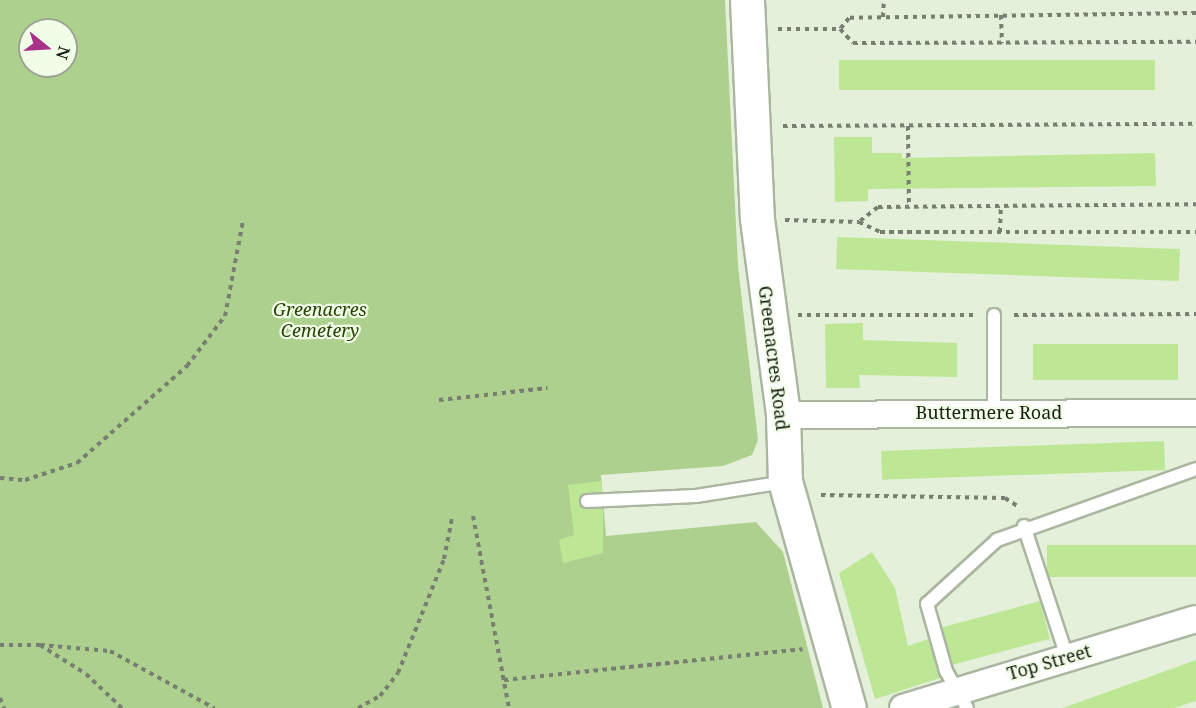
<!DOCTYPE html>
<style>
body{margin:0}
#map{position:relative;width:1196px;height:708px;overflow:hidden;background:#e4f0da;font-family:"Noto Serif",serif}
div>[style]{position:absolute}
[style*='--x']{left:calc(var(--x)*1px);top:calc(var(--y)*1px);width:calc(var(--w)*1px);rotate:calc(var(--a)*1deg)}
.green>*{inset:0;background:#aed08e}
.building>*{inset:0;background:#bde795;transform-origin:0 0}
.path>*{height:4px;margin-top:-2px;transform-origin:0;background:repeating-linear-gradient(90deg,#777f70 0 4.5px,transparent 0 9px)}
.roads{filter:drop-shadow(2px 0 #abb6a1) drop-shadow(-2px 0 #abb6a1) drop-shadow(0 2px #abb6a1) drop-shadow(0 -2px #abb6a1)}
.lane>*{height:12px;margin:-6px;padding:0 6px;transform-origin:6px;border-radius:6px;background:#fff}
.street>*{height:26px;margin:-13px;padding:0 13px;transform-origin:13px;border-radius:13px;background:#fff}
.secondary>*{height:33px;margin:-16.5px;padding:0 16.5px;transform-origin:16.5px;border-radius:16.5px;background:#fff}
span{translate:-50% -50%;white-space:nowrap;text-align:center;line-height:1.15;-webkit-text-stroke:4.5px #f1fee7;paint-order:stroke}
.park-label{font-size:18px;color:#2a4307;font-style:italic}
.street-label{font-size:18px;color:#191d15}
.north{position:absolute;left:18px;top:18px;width:60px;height:60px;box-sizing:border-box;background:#f1fee7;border:2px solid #9ba493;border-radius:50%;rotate:108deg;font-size:16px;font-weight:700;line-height:24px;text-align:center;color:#191d15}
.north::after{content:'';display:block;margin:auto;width:21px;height:27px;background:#a93289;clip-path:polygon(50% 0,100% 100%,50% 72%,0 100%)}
</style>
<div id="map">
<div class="green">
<i style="clip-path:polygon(evenodd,0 0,725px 0,738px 266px,758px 440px,752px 455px,723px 466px,601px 475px,606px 536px,756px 522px,783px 552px,823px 708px,0 708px,0 0,30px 30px,66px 30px,66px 66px,30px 66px,30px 30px)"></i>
</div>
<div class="building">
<i style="left:1155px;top:60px;width:30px;height:316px;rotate:90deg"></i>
<i style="clip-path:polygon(834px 137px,872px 137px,872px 153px,902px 153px,902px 158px,1155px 153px,1156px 186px,868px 189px,868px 201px,835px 202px)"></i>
<i style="left:1180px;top:249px;width:32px;height:343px;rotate:92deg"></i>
<i style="clip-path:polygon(863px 323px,863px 340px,957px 343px,957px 377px,859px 375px,860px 388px,826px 388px,825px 324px)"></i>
<i style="left:1178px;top:344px;width:36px;height:145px;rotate:90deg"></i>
<i style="left:1164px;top:441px;width:29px;height:283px;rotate:88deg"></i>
<i style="clip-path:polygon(601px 481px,602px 492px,583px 494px,579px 501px,584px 509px,603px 509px,603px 553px,563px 563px,559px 540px,574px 535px,568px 485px)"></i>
<i style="left:1196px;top:545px;width:32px;height:149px;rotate:90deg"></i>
<i style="clip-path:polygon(872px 552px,895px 588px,908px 646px,928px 639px,940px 678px,875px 699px,839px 573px)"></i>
<i style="left:1040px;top:601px;width:39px;height:102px;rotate:75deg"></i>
<i style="clip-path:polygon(1196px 660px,1196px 701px,1174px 708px,1063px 708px)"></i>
</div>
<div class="path">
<i style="--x:1196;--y:13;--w:347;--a:179.2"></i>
<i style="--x:849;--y:18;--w:14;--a:129"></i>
<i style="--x:840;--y:29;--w:19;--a:47"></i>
<i style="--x:853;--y:43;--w:343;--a:-0.2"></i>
<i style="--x:1001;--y:15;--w:28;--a:88"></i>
<i style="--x:883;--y:17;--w:17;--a:-87"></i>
<i style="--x:778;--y:29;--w:62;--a:0"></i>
<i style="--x:783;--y:126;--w:413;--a:-0.3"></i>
<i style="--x:908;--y:126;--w:80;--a:89.3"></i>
<i style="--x:785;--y:220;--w:74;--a:1.5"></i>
<i style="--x:859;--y:222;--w:23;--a:25"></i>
<i style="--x:880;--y:232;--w:316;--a:0"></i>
<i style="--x:860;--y:221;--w:23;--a:-38"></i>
<i style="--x:878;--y:207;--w:318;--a:-0.5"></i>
<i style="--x:1000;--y:232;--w:27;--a:-88"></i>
<i style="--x:798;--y:315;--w:178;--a:0"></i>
<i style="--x:1014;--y:315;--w:182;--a:-0.3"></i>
<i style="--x:439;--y:400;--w:109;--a:-6.3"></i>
<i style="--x:0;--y:478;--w:25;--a:5"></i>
<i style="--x:25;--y:480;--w:55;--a:-18.1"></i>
<i style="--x:77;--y:463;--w:147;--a:-41.4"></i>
<i style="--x:187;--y:366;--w:63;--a:-52.8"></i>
<i style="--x:225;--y:316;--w:97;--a:-79.3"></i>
<i style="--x:821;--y:495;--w:184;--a:0.9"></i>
<i style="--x:1005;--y:498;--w:17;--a:33"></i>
<i style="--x:473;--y:516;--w:195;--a:79.4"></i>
<i style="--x:0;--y:645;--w:40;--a:0"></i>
<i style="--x:40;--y:645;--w:54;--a:32.2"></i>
<i style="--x:86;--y:674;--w:50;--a:43.4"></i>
<i style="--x:40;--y:645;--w:70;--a:4.9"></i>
<i style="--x:110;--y:651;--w:119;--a:28.7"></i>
<i style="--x:504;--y:680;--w:300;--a:-5.9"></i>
<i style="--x:0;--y:698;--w:11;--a:68"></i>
<i style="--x:358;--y:708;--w:25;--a:-29"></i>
<i style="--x:380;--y:696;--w:29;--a:-52"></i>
<i style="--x:398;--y:673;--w:123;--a:-68"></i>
<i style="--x:444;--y:559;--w:42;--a:-79"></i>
</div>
<div class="roads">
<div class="lane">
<i style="--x:994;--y:412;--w:97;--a:-90"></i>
<i style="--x:587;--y:501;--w:109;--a:-2.6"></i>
<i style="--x:696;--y:496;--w:89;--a:-9"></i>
<i style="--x:1024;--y:526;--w:138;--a:71.8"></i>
<i style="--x:967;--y:708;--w:43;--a:-119.6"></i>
<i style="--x:946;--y:671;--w:70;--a:-105.8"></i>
<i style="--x:927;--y:604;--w:95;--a:-42.4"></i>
<i style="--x:997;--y:540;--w:211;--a:-19.6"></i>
</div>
<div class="street">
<i style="--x:783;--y:415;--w:413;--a:-0.3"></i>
<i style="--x:903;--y:708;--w:306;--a:-16.9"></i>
</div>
<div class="secondary">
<i style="--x:747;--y:0;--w:219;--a:87.4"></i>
<i style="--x:757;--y:219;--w:198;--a:82.4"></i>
<i style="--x:783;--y:415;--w:66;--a:88.3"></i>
<i style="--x:785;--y:481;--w:236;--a:74.3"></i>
</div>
</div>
<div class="park-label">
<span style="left:320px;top:320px">Greenacres<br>Cemetery</span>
</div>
<div class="street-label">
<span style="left:774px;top:358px;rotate:83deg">Greenacres Road</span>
<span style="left:989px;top:412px">Buttermere Road</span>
<span style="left:1049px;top:662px;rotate:-16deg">Top Street</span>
</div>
<div class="north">N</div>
</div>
